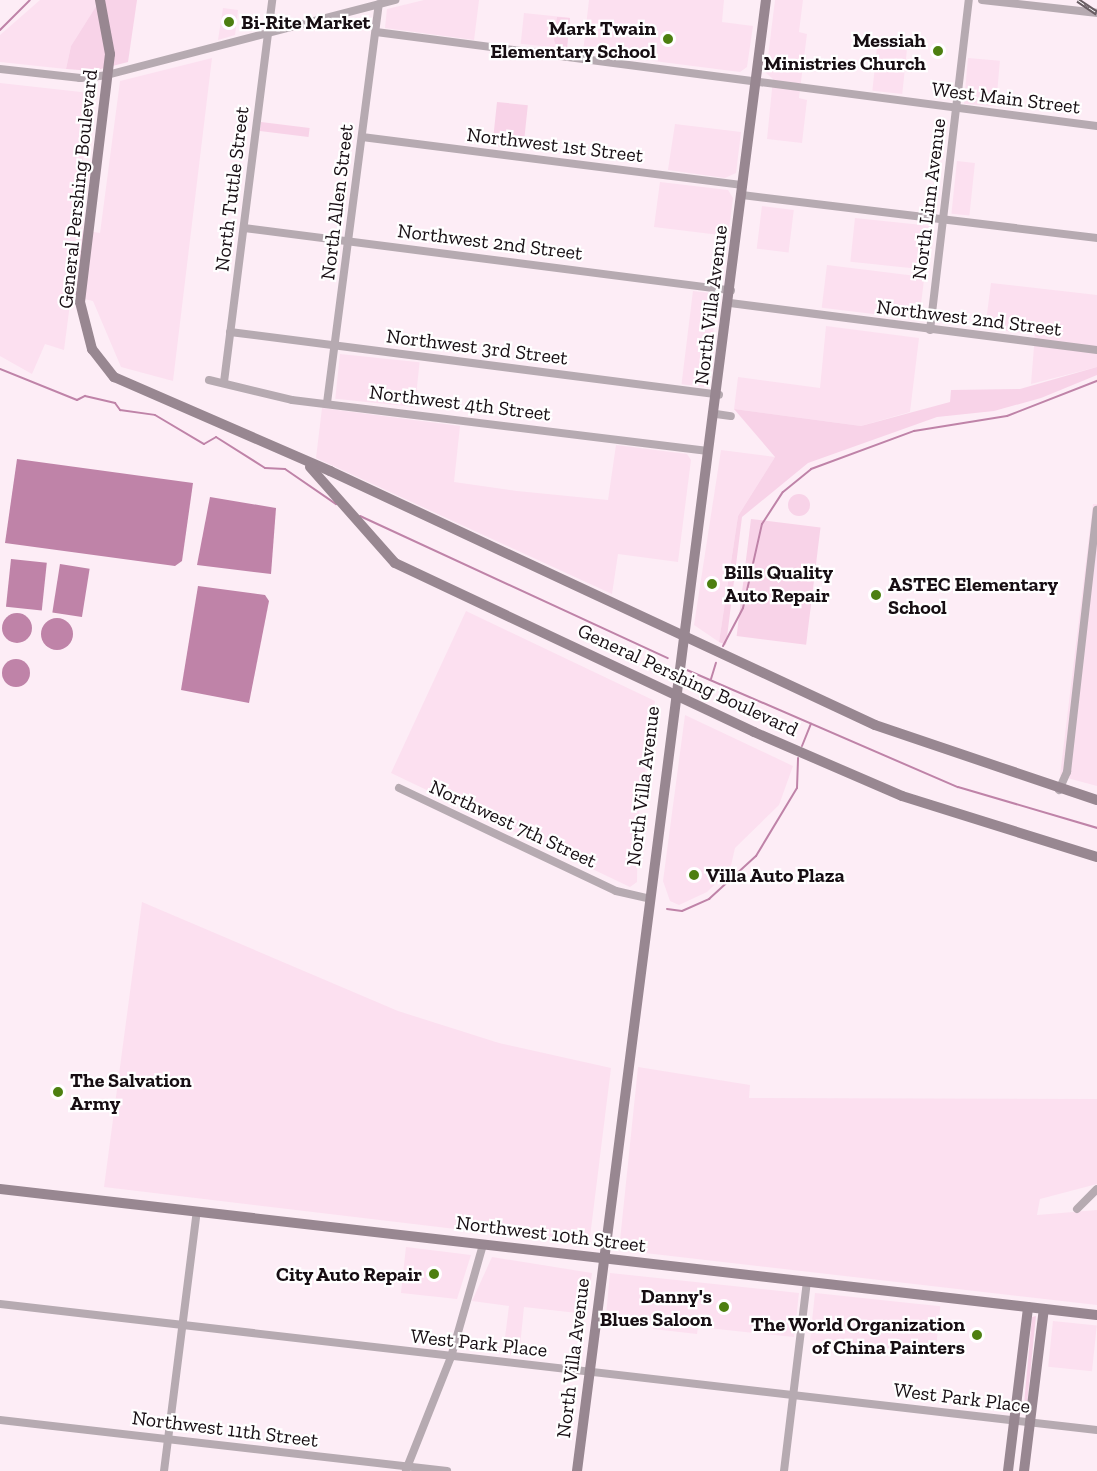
<!DOCTYPE html>
<style>
body{margin:0}
#map{position:relative;width:1097px;height:1471px;overflow:hidden;background:#fdedf6;font-family:"Zilla Slab",serif}
div>[style]{position:absolute}
[style*='--x']{left:calc(var(--x)*1px);top:calc(var(--y)*1px);width:calc(var(--w)*1px);rotate:calc(var(--a)*1deg)}
.built>*{inset:0;background:#fce0f0;transform-origin:0 0}
.green>*{inset:0;background:#f8d3e8;transform-origin:0 0}
.round{border-radius:50%}
.water>*{inset:0;background:#bf83a8;transform-origin:0 0}
.stream>*{height:2px;margin:-1px;padding:0 1px;transform-origin:1px;border-radius:1px;background:#bf83a8}
.street>*{height:8px;margin:-4px;padding:0 4px;transform-origin:4px;border-radius:4px;background:#b6aab1}
.secondary>*{height:10px;margin:-5px;padding:0 5px;transform-origin:5px;border-radius:5px;background:#988791}
.rail>*{height:4.5px;margin-top:-2.25px;transform-origin:0;background:repeating-linear-gradient(90deg,#fff 0 7px,#685c62 0 14px);box-sizing:border-box;border-block:2px solid #685c62}
.dots>*{width:16px;height:16px;translate:-50% -50%;box-sizing:border-box;border:3px solid #fff;border-radius:50%}
span{translate:-50% -50%;white-space:nowrap;text-align:center;line-height:1.15;-webkit-text-stroke:4.5px #fff;paint-order:stroke}
.poi-label{font-size:20px;color:#170e13;font-weight:700}
.left{translate:0 -50%;text-align:left}
.right{translate:-100% -50%;text-align:right}
.street-label{font-size:20px;color:#170e13}
</style>
<div id="map">
<div class="built">
<i style="clip-path:polygon(40px 0,100px 0,71px 46px,66px 69px,0 62px,0 35px)"></i>
<i style="clip-path:polygon(424px 0,479px 0,474px 40px,385px 28px,387px 9px)"></i>
<i style="clip-path:polygon(589px 0,724px 0,722px 22px,753px 26px,747px 67px,740px 72px,583px 52px)"></i>
<i style="clip-path:polygon(775px 0,803px 0,799px 32px,807px 34px,799px 98px,807px 100px,802px 143px,767px 139px,773px 79px,766px 73px)"></i>
<i style="clip-path:polygon(223px 8px,238px 10px,235px 35px,218px 40px)"></i>
<i style="left:524px;top:13px;width:46px;height:31px;rotate:6deg"></i>
<i style="left:877px;top:47px;width:30px;height:44px;rotate:6deg"></i>
<i style="clip-path:polygon(212px 58px,173px 381px,121px 367px,93px 301px,71px 296px,64px 350px,45px 344px,32px 374px,0 356px,0 83px,90px 93px,76px 229px,100px 233px,120px 81px)"></i>
<i style="left:968px;top:58px;width:32px;height:46px;rotate:5deg"></i>
<i style="clip-path:polygon(675px 124px,741px 132px,736px 173px,725px 178px,668px 170px)"></i>
<i style="left:957px;top:161px;width:18px;height:53px;rotate:6deg"></i>
<i style="clip-path:polygon(660px 182px,728px 190px,733px 198px,728px 236px,654px 227px)"></i>
<i style="left:762px;top:206px;width:32px;height:43px;rotate:7deg"></i>
<i style="left:855px;top:218px;width:77px;height:44px;rotate:6deg"></i>
<i style="left:827px;top:265px;width:98px;height:43px;rotate:7deg"></i>
<i style="clip-path:polygon(991px 283px,1097px 295px,1097px 367px,1031px 384px,1035px 334px,985px 329px)"></i>
<i style="left:693px;top:291px;width:25px;height:94px;rotate:7deg"></i>
<i style="clip-path:polygon(826px 326px,919px 338px,910px 412px,861px 426px,734px 409px,738px 377px,820px 388px)"></i>
<i style="left:340px;top:354px;width:80px;height:45px;rotate:6deg"></i>
<i style="clip-path:polygon(322px 408px,460px 426px,454px 482px,517px 491px,608px 500px,616px 445px,687px 454px,691px 460px,678px 562px,618px 554px,612px 594px,316px 458px)"></i>
<i style="clip-path:polygon(721px 450px,775px 457px,738px 516px,719px 642px,694px 625px)"></i>
<i style="clip-path:polygon(1093px 504px,1097px 504px,1097px 786px,1060px 776px)"></i>
<i style="clip-path:polygon(466px 611px,655px 701px,638px 822px,637px 882px,630px 887px,391px 773px)"></i>
<i style="clip-path:polygon(685px 715px,793px 766px,779px 805px,735px 848px,730px 870px,707px 892px,679px 905px,670px 901px,663px 881px)"></i>
<i style="clip-path:polygon(142px 902px,398px 1011px,499px 1043px,611px 1068px,589px 1245px,104px 1187px)"></i>
<i style="clip-path:polygon(638px 1067px,750px 1085px,749px 1098px,1097px 1099px,1097px 1184px,1040px 1199px,1037px 1215px,1097px 1210px,1097px 1305px,619px 1250px)"></i>
<i style="clip-path:polygon(406px 1247px,471px 1255px,457px 1299px,401px 1293px)"></i>
<i style="clip-path:polygon(492px 1257px,592px 1273px,586px 1314px,524px 1307px,519px 1356px,503px 1353px,509px 1306px,472px 1301px)"></i>
<i style="clip-path:polygon(610px 1273px,799px 1293px,794px 1337px,698px 1327px,697px 1334px,653px 1329px,653px 1321px,606px 1315px)"></i>
<i style="left:815px;top:1293px;width:126px;height:47px;rotate:6deg"></i>
<i style="left:1053px;top:1321px;width:44px;height:46px;rotate:6deg"></i>
</div>
<div class="green">
<i style="clip-path:polygon(100px 0,137px 0,128px 62px,93px 71px,66px 69px,71px 46px)"></i>
<i style="clip-path:polygon(557px 17px,570px 18px,567px 49px,557px 48px,554px 40px)"></i>
<i style="left:497px;top:102px;width:31px;height:44px;rotate:6deg"></i>
<i style="left:261px;top:122px;width:49px;height:9px;rotate:7deg"></i>
<i style="clip-path:polygon(1097px 367px,1097px 375px,1041px 398px,994px 411px,937px 417px,808px 463px,742px 517px,726px 645px,719px 642px,738px 516px,775px 457px,734px 409px,861px 426px,950px 402px,951px 390px,1020px 389px)"></i>
<i class="round" style="left:788px;top:494px;width:22px;height:22px"></i>
<i style="left:751px;top:519px;width:70px;height:118px;rotate:7deg"></i>
<i style="clip-path:polygon(1036px 1316px,1026px 1414px,1023px 1415px,1032px 1317px)"></i>
</div>
<div class="water">
<i style="clip-path:polygon(17px 459px,193px 483px,182px 561px,175px 566px,5px 543px)"></i>
<i style="clip-path:polygon(210px 497px,276px 508px,271px 574px,197px 565px)"></i>
<i style="left:11px;top:559px;width:36px;height:48px;rotate:6deg"></i>
<i style="left:60px;top:564px;width:30px;height:49px;rotate:9deg"></i>
<i style="clip-path:polygon(198px 586px,265px 595px,269px 601px,249px 703px,181px 690px)"></i>
<i class="round" style="left:2px;top:613px;width:30px;height:30px"></i>
<i class="round" style="left:41px;top:618px;width:32px;height:32px"></i>
<i class="round" style="left:2px;top:659px;width:28px;height:28px"></i>
</div>
<div class="stream">
<i style="--x:0;--y:30;--w:42;--a:-45"></i>
<i style="--x:0;--y:369;--w:83;--a:21.9"></i>
<i style="--x:77;--y:400;--w:9;--a:-27"></i>
<i style="--x:85;--y:396;--w:31;--a:13"></i>
<i style="--x:115;--y:403;--w:9;--a:54"></i>
<i style="--x:120;--y:410;--w:35;--a:8"></i>
<i style="--x:155;--y:415;--w:57;--a:30.6"></i>
<i style="--x:204;--y:444;--w:14;--a:-30"></i>
<i style="--x:216;--y:437;--w:58;--a:32.3"></i>
<i style="--x:265;--y:468;--w:20;--a:3"></i>
<i style="--x:285;--y:469;--w:62;--a:34.5"></i>
<i style="--x:360;--y:516;--w:339;--a:24.8"></i>
<i style="--x:723;--y:646;--w:43;--a:-62.2"></i>
<i style="--x:743;--y:608;--w:86;--a:-77.3"></i>
<i style="--x:762;--y:524;--w:38;--a:-57"></i>
<i style="--x:783;--y:492;--w:36;--a:-39"></i>
<i style="--x:811;--y:469;--w:110;--a:-20.3"></i>
<i style="--x:914;--y:431;--w:94;--a:-9.2"></i>
<i style="--x:1007;--y:416;--w:97;--a:-21.3"></i>
<i style="--x:687;--y:670;--w:295;--a:23.4"></i>
<i style="--x:958;--y:787;--w:145;--a:16.4"></i>
<i style="--x:711;--y:679;--w:17;--a:-73"></i>
<i style="--x:802;--y:746;--w:24;--a:-68"></i>
<i style="--x:667;--y:909;--w:15;--a:8"></i>
<i style="--x:682;--y:911;--w:30;--a:-24"></i>
<i style="--x:709;--y:899;--w:64;--a:-42.5"></i>
<i style="--x:756;--y:856;--w:79;--a:-58.9"></i>
<i style="--x:797;--y:788;--w:30;--a:-88"></i>
</div>
<div class="street">
<i style="--x:982;--y:0;--w:116;--a:6.4"></i>
<i style="--x:376;--y:32;--w:727;--a:7.43"></i>
<i style="--x:0;--y:69;--w:81;--a:6.4"></i>
<i style="--x:80;--y:78;--w:27;--a:-6"></i>
<i style="--x:107;--y:75;--w:298;--a:-14.6"></i>
<i style="--x:362;--y:137;--w:384;--a:7.2"></i>
<i style="--x:742;--y:195;--w:358;--a:6.9"></i>
<i style="--x:244;--y:228;--w:491;--a:7.3"></i>
<i style="--x:730;--y:303;--w:370;--a:7.3"></i>
<i style="--x:930;--y:330;--w:332;--a:-83.3"></i>
<i style="--x:230;--y:332;--w:493;--a:7.3"></i>
<i style="--x:209;--y:380;--w:85;--a:13.5"></i>
<i style="--x:292;--y:400;--w:419;--a:7"></i>
<i style="--x:224;--y:382;--w:385;--a:-82.8"></i>
<i style="--x:327;--y:403;--w:402;--a:-82.6"></i>
<i style="--x:716;--y:414;--w:15;--a:8"></i>
<i style="--x:399;--y:788;--w:240;--a:25.4"></i>
<i style="--x:616;--y:891;--w:32;--a:13"></i>
<i style="--x:1059;--y:790;--w:20;--a:-66"></i>
<i style="--x:1067;--y:772;--w:264;--a:-83.5"></i>
<i style="--x:1077;--y:1209;--w:28;--a:-45"></i>
<i style="--x:0;--y:1304;--w:1104;--a:6.55"></i>
<i style="--x:0;--y:1420;--w:450;--a:6.5"></i>
<i style="--x:406;--y:1470;--w:122;--a:-68.3"></i>
<i style="--x:451;--y:1357;--w:116;--a:-74.1"></i>
<i style="--x:164;--y:1471;--w:262;--a:-82.8"></i>
<i style="--x:784;--y:1471;--w:190;--a:-83.1"></i>
</div>
<div class="secondary">
<i style="--x:100;--y:0;--w:55;--a:79.5"></i>
<i style="--x:110;--y:54;--w:250;--a:96.9"></i>
<i style="--x:80;--y:302;--w:49;--a:75.7"></i>
<i style="--x:92;--y:349;--w:36;--a:52"></i>
<i style="--x:114;--y:377;--w:236;--a:23.5"></i>
<i style="--x:330;--y:471;--w:601;--a:24.99"></i>
<i style="--x:875;--y:725;--w:234;--a:18.7"></i>
<i style="--x:310;--y:467;--w:128;--a:48.5"></i>
<i style="--x:395;--y:563;--w:397;--a:25.2"></i>
<i style="--x:754;--y:732;--w:161;--a:23.4"></i>
<i style="--x:902;--y:796;--w:204;--a:17.4"></i>
<i style="--x:0;--y:1189;--w:1104;--a:6.55"></i>
<i style="--x:577;--y:1471;--w:1483;--a:-82.68"></i>
<i style="--x:1008;--y:1471;--w:165;--a:-83"></i>
<i style="--x:1024;--y:1471;--w:163;--a:-83"></i>
</div>
<div class="rail">
<i style="--x:1078;--y:0;--w:23;--a:34"></i>
</div>
<div class="dots">
<i style="left:229px;top:22px;background:#4d7f10"></i>
<i style="left:668px;top:39px;background:#4d7f10"></i>
<i style="left:938px;top:51px;background:#4d7f10"></i>
<i style="left:712px;top:584px;background:#4d7f10"></i>
<i style="left:876px;top:595px;background:#4d7f10"></i>
<i style="left:694px;top:875px;background:#4d7f10"></i>
<i style="left:58px;top:1092px;background:#4d7f10"></i>
<i style="left:434px;top:1274px;background:#4d7f10"></i>
<i style="left:724px;top:1307px;background:#4d7f10"></i>
<i style="left:977px;top:1335px;background:#4d7f10"></i>
</div>
<div class="poi-label">
<span class="left" style="left:241px;top:22px">Bi-Rite Market</span>
<span class="right" style="left:656px;top:40px">Mark Twain<br>Elementary School</span>
<span class="right" style="left:926px;top:52px">Messiah<br>Ministries Church</span>
<span class="left" style="left:724px;top:584px">Bills Quality<br>Auto Repair</span>
<span class="left" style="left:888px;top:596px">ASTEC Elementary<br>School</span>
<span class="left" style="left:706px;top:875px">Villa Auto Plaza</span>
<span class="left" style="left:70px;top:1092px">The Salvation<br>Army</span>
<span class="right" style="left:422px;top:1274px">City Auto Repair</span>
<span class="right" style="left:712px;top:1308px">Danny's<br>Blues Saloon</span>
<span class="right" style="left:965px;top:1336px">The World Organization<br>of China Painters</span>
</div>
<div class="street-label">
<span style="left:1006px;top:98px;rotate:7deg">West Main Street</span>
<span style="left:555px;top:145px;rotate:7deg">Northwest 1st Street</span>
<span style="left:78px;top:189px;rotate:-84deg">General Pershing Boulevard</span>
<span style="left:232px;top:189px;rotate:-83deg">North Tuttle Street</span>
<span style="left:929px;top:199px;rotate:-83deg">North Linn Avenue</span>
<span style="left:337px;top:202px;rotate:-83deg">North Allen Street</span>
<span style="left:490px;top:242px;rotate:7deg">Northwest 2nd Street</span>
<span style="left:711px;top:305px;rotate:-83deg">North Villa Avenue</span>
<span style="left:969px;top:318px;rotate:7deg">Northwest 2nd Street</span>
<span style="left:477px;top:347px;rotate:7deg">Northwest 3rd Street</span>
<span style="left:460px;top:403px;rotate:7deg">Northwest 4th Street</span>
<span style="left:688px;top:680px;rotate:25deg">General Pershing Boulevard</span>
<span style="left:643px;top:786px;rotate:-83deg">North Villa Avenue</span>
<span style="left:513px;top:824px;rotate:25deg">Northwest 7th Street</span>
<span style="left:551px;top:1234px;rotate:7deg">Northwest 10th Street</span>
<span style="left:479px;top:1343px;rotate:6deg">West Park Place</span>
<span style="left:573px;top:1358px;rotate:-83deg">North Villa Avenue</span>
<span style="left:962px;top:1398px;rotate:7deg">West Park Place</span>
<span style="left:225px;top:1429px;rotate:7deg">Northwest 11th Street</span>
</div>
</div>
